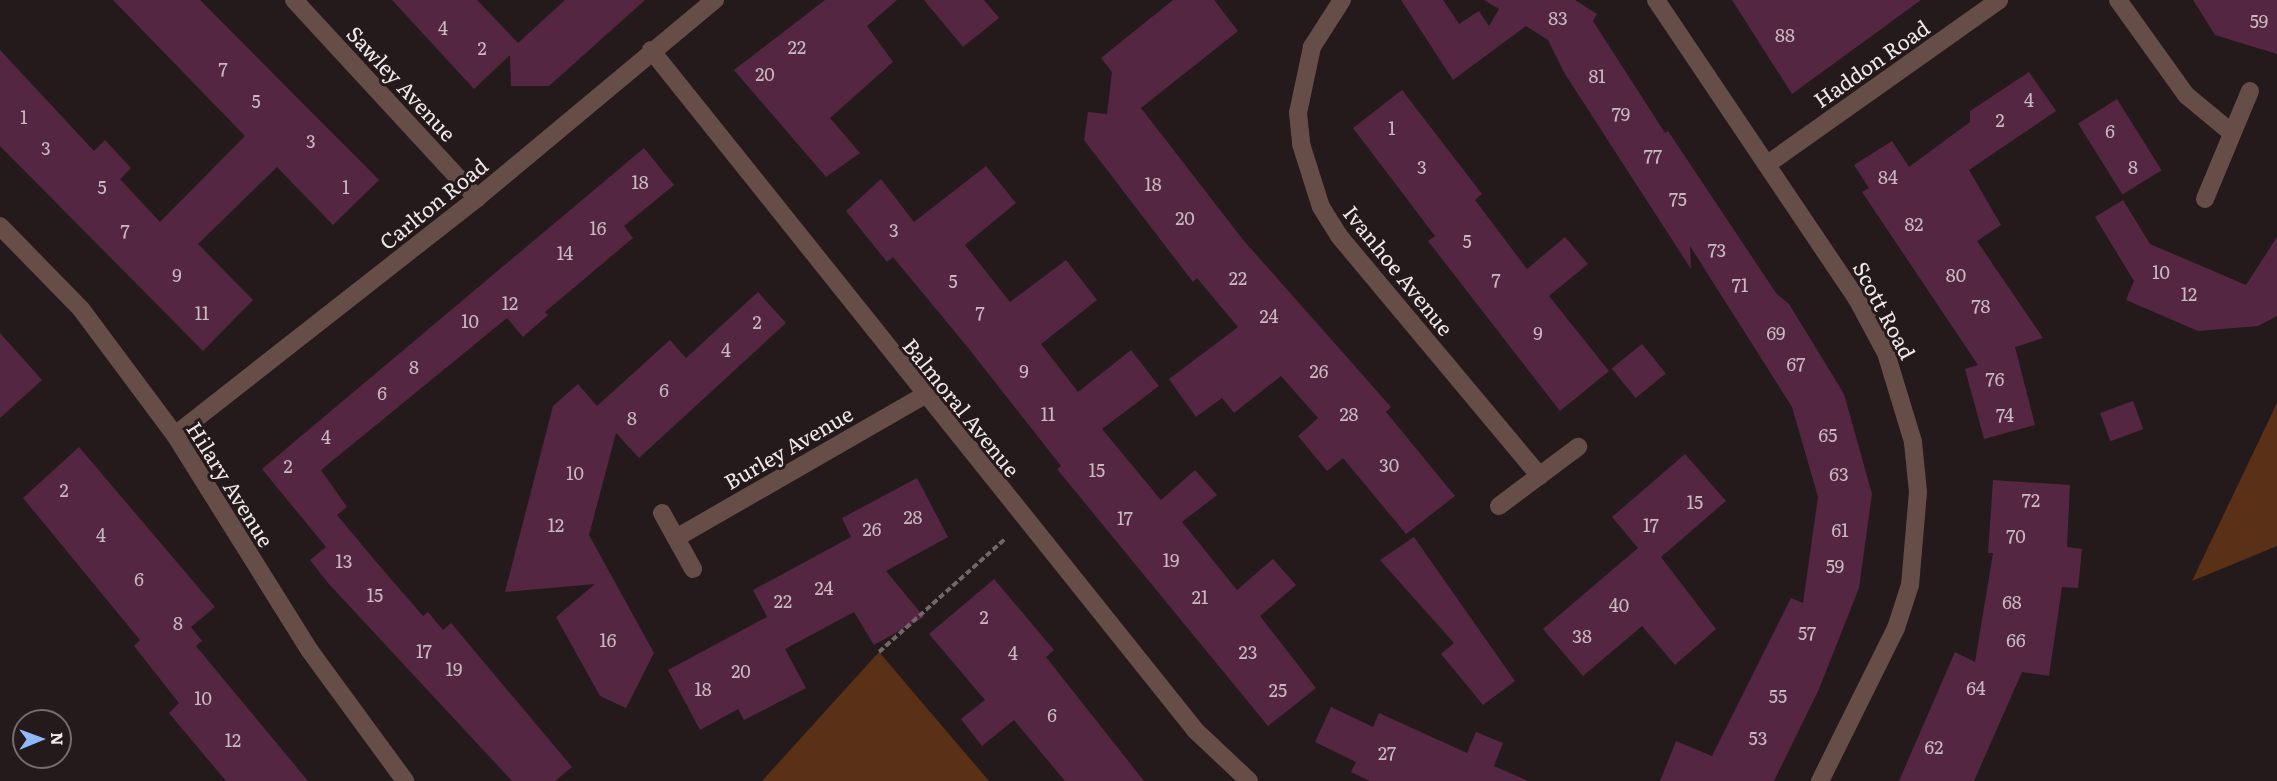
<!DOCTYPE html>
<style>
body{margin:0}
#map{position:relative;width:2277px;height:781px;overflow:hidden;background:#241a1b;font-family:Literata,serif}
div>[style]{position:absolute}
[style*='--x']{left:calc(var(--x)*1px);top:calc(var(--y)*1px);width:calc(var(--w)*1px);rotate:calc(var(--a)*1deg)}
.green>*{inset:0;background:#5a3116}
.building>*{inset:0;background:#552641;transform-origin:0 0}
.path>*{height:4px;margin-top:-2px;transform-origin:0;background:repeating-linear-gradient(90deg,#706768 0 6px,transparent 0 9px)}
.minor>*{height:18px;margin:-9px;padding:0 9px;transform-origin:9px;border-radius:9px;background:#674d48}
span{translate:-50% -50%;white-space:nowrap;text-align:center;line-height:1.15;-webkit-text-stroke:6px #241a1b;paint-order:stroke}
.number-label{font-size:18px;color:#c8b8bf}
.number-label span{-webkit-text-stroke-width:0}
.street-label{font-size:21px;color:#efe8e9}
.north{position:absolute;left:12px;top:709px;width:60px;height:60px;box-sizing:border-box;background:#241a1b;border:2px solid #756c6d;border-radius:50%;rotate:89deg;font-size:16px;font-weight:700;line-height:24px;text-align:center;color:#efe8e9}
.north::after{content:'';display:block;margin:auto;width:21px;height:27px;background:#8eb9fc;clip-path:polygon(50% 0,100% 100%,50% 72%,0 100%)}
</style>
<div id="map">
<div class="green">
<i style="clip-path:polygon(2277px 403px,2277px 546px,2192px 581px)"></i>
<i style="clip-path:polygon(879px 652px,989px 781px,762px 781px)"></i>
</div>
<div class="building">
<i style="clip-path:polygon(113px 0,200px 0,379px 180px,333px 225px,277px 167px,198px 244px,253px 300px,203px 351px,0 146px,0 50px,94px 151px,105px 140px,131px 168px,120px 179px,160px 222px,245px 136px)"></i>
<i style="clip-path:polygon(392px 0,477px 0,518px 43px,565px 0,645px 0,549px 86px,511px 86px,510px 55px,474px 89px)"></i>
<i style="clip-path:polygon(825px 0,897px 0,867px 26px,893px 62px,830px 118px,860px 153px,826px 177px,734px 70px)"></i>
<i style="clip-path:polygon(924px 0,984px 0,999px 18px,963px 47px)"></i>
<i style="clip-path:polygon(1173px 0,1214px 0,1238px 31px,1141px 108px,1244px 241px,1391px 407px,1386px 412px,1455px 496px,1406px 534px,1343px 458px,1327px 471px,1298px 436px,1318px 418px,1281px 376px,1234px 413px,1222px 398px,1196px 417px,1169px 379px,1238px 327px,1197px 278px,1193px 282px,1084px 140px,1088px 112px,1107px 114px,1112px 72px,1101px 58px)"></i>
<i style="clip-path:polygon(1401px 0,1443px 0,1459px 24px,1479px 11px,1489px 26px,1499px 9px,1484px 0,1575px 0,1597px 14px,1593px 21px,1665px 133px,1668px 131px,1776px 293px,1789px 304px,1844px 394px,1872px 494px,1859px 588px,1819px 689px,1774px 781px,1660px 781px,1676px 741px,1712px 756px,1791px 598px,1803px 603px,1818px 497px,1792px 407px,1690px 246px,1691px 269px,1565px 74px,1548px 40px,1526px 26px,1453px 80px)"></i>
<i style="clip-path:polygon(1732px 0,1921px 0,1792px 94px)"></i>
<i style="clip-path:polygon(2193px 0,2277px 0,2277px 54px,2215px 35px)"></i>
<i style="clip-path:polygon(2029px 72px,2056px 111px,1969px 170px,2001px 225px,1977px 241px,2043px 338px,2015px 347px,2035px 425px,1984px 439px,1965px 369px,1978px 365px,1862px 192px,1869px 188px,1854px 165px,1892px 141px,1909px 167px,1970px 122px,1970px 111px)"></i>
<i style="clip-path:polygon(1402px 90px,1482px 194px,1475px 200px,1527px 269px,1565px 237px,1588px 264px,1549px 296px,1609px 371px,1560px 411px,1428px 241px,1435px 236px,1353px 128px)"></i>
<i style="left:2117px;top:99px;width:84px;height:46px;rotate:58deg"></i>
<i style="clip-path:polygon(644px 148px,674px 185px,624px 226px,633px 238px,545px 312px,548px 315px,523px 337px,507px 318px,321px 470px,347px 507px,337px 515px,377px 563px,423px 616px,428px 612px,443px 630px,451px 623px,572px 767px,555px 781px,512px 781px,328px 583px,310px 560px,326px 547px,262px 469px)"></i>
<i style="clip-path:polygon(986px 166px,1016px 203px,965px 245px,1010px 302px,1066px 260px,1097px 300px,1041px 344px,1078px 392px,1131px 350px,1159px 386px,1102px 429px,1161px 500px,1195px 470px,1217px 495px,1182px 522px,1237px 590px,1273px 559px,1296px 585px,1260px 616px,1316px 688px,1268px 726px,1057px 469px,1061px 466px,969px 349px,893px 257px,887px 262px,846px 211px,881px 179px,914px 222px)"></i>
<i style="clip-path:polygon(2123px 200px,2150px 244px,2246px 285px,2277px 237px,2277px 316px,2258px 326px,2198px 331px,2126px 300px,2134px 281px,2095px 217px)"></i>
<i style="clip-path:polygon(758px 292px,786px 323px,639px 458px,616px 433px,589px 535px,654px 653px,626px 708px,600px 696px,556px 617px,595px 584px,505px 592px,553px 406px,578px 384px,597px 406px,670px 340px,686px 358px)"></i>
<i style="clip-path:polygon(0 333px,42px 380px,0 418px)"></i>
<i style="left:1642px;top:344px;width:38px;height:39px;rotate:51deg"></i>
<i style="left:2133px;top:401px;width:30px;height:35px;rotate:70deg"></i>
<i style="clip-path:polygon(79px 447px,215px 607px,191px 627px,202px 641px,196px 646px,308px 781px,226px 781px,169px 713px,179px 703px,134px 646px,140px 640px,23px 498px)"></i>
<i style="clip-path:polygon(1685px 454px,1726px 501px,1661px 557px,1716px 629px,1675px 665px,1642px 626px,1583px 676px,1543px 629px,1638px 548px,1612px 517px)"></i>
<i style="clip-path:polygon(917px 478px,948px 537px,886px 571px,924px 617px,874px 645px,854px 612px,785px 649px,806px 688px,744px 720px,738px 709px,700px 730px,668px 670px,767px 617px,753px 590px,851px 537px,842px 518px)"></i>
<i style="clip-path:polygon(1993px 480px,2070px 485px,2067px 547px,2082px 549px,2078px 588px,2062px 587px,2049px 676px,2022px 672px,1974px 781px,1899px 781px,1955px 652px,1975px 662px,1993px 553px,1988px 553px)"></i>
<i style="clip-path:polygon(1414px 537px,1515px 681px,1483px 705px,1441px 654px,1454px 643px,1380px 560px)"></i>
<i style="clip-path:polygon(994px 579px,1054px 650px,1046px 657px,1144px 781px,1065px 781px,1014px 720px,982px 746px,961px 719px,985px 700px,929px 634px)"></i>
<i style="clip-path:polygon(1331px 707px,1373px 727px,1379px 713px,1467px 753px,1476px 732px,1503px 743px,1494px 766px,1528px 781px,1370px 781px,1351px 772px,1356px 762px,1315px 742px)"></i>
</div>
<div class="path">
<i style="--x:879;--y:652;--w:169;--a:-41.9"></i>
</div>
<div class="minor">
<i style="--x:294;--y:0;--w:270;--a:47.3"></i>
<i style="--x:1342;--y:0;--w:56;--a:122.6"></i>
<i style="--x:1312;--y:47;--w:67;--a:102"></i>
<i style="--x:1298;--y:113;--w:31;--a:84"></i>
<i style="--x:1301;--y:144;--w:66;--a:72.4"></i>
<i style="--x:1321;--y:207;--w:34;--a:58"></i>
<i style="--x:1339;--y:236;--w:313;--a:50.1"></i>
<i style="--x:1656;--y:0;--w:360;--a:56.1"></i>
<i style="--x:1857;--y:299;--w:61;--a:61.8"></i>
<i style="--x:1886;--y:353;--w:93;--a:73.1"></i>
<i style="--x:1913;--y:442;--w:50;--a:84.3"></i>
<i style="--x:1918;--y:492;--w:93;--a:94.9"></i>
<i style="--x:1910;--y:585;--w:45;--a:108"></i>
<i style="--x:1896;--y:628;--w:171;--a:116.4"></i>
<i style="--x:2118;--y:0;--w:117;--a:54.4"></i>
<i style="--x:2186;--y:95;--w:60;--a:39.6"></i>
<i style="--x:651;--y:50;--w:872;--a:51.33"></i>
<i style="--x:1196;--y:731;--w:73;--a:43.3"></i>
<i style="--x:1769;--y:163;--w:282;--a:-35.3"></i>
<i style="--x:2205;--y:199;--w:117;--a:-67.4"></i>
<i style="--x:0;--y:226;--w:116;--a:45.7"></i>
<i style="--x:81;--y:309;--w:157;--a:53.3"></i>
<i style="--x:175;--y:435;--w:255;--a:58"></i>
<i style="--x:310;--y:651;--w:161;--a:53.8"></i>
<i style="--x:175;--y:435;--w:384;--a:-38.1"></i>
<i style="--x:477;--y:198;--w:310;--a:-39.8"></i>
<i style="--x:1499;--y:506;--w:99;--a:-36.8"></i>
<i style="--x:662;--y:513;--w:64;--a:61"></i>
<i style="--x:676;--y:538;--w:285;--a:-29.9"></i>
</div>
<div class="number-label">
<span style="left:1558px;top:18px">83</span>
<span style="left:2259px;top:21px">59</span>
<span style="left:443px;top:28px">4</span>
<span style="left:1785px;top:35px">88</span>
<span style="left:797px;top:47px">22</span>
<span style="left:482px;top:48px">2</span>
<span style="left:223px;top:69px">7</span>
<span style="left:765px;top:74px">20</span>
<span style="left:1597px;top:76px">81</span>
<span style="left:2029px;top:100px">4</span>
<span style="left:256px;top:101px">5</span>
<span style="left:1621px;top:114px">79</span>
<span style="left:24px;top:117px">1</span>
<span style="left:2000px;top:120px">2</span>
<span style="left:1392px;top:128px">1</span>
<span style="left:2110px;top:131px">6</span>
<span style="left:311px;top:141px">3</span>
<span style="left:46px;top:148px">3</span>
<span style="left:1653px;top:156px">77</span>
<span style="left:1422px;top:167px">3</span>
<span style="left:2133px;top:167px">8</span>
<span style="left:1888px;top:177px">84</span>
<span style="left:640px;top:182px">18</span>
<span style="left:1153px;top:184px">18</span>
<span style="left:102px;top:187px">5</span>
<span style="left:346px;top:187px">1</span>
<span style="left:1678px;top:199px">75</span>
<span style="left:1185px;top:218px">20</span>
<span style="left:1914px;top:224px">82</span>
<span style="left:598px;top:228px">16</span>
<span style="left:894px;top:230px">3</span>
<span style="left:125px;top:231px">7</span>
<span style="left:1467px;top:241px">5</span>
<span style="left:1717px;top:250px">73</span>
<span style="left:565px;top:253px">14</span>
<span style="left:2161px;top:272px">10</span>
<span style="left:177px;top:275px">9</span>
<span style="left:1956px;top:275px">80</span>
<span style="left:1238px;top:278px">22</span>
<span style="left:1496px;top:280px">7</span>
<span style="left:953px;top:281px">5</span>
<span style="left:1740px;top:285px">71</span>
<span style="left:2189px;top:294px">12</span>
<span style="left:510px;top:303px">12</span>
<span style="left:1981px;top:306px">78</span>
<span style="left:202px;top:313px">11</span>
<span style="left:980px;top:313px">7</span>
<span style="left:1269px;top:316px">24</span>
<span style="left:470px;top:321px">10</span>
<span style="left:757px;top:322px">2</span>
<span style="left:1538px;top:333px">9</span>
<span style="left:1776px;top:333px">69</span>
<span style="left:726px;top:350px">4</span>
<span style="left:1796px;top:364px">67</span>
<span style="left:414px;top:367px">8</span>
<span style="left:1024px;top:371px">9</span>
<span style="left:1319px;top:371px">26</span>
<span style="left:1995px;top:379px">76</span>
<span style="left:664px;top:390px">6</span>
<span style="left:382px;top:393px">6</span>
<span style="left:1048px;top:414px">11</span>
<span style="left:1349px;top:414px">28</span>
<span style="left:2005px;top:415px">74</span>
<span style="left:632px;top:418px">8</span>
<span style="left:1828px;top:435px">65</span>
<span style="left:326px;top:437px">4</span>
<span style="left:1389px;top:465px">30</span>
<span style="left:288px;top:466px">2</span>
<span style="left:1097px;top:470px">15</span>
<span style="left:575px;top:473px">10</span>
<span style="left:1839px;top:474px">63</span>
<span style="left:64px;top:490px">2</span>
<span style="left:2031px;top:500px">72</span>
<span style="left:1695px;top:502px">15</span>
<span style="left:913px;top:517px">28</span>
<span style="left:1125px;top:518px">17</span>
<span style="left:556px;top:525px">12</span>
<span style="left:1651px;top:525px">17</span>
<span style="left:872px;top:529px">26</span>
<span style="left:1840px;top:530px">61</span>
<span style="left:101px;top:535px">4</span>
<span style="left:2016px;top:536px">70</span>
<span style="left:1171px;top:560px">19</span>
<span style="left:344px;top:561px">13</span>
<span style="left:1835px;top:566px">59</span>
<span style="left:139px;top:579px">6</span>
<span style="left:824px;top:588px">24</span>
<span style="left:375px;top:595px">15</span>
<span style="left:1200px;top:597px">21</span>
<span style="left:783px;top:601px">22</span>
<span style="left:2012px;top:602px">68</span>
<span style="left:1619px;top:605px">40</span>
<span style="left:984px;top:617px">2</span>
<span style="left:178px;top:623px">8</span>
<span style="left:1807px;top:633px">57</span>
<span style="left:1582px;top:636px">38</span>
<span style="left:608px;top:640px">16</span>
<span style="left:2016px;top:640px">66</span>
<span style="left:424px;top:651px">17</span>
<span style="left:1248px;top:652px">23</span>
<span style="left:1013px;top:653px">4</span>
<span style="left:454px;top:669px">19</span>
<span style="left:741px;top:671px">20</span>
<span style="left:1976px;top:688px">64</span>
<span style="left:703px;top:689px">18</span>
<span style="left:1278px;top:690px">25</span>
<span style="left:1778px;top:696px">55</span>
<span style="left:203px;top:698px">10</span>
<span style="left:1052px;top:715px">6</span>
<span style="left:1758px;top:738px">53</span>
<span style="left:233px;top:740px">12</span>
<span style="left:1934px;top:747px">62</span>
<span style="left:1387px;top:753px">27</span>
</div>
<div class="street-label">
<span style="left:1871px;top:63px;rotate:-35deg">Haddon Road</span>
<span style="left:402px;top:83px;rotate:47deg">Sawley Avenue</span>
<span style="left:433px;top:203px;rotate:-39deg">Carlton Road</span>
<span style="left:1399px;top:270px;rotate:51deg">Ivanhoe Avenue</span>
<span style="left:1885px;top:310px;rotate:62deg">Scott Road</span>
<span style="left:962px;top:407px;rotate:51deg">Balmoral Avenue</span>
<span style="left:788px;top:447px;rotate:-30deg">Burley Avenue</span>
<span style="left:231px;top:484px;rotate:58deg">Hilary Avenue</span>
</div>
<div class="north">N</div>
</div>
